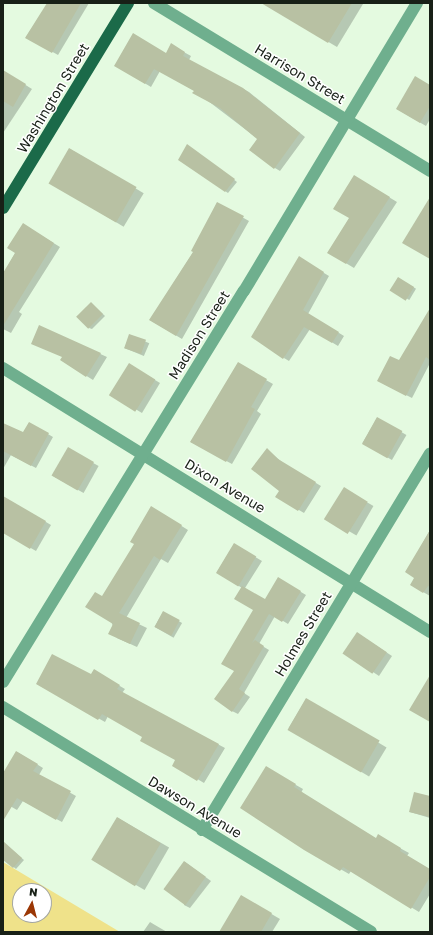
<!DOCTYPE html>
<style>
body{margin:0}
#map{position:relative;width:433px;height:935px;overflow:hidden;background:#e4fae0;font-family:"Golos Text",sans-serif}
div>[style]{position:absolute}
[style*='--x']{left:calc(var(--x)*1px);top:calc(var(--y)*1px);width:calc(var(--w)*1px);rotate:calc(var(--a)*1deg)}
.green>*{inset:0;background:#efe28a}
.shadow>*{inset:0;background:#0003;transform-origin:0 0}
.building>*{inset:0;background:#b8c1a3;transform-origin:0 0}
.minor>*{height:12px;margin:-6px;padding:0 6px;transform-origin:6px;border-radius:6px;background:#6faf8e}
.major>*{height:12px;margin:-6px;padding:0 6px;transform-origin:6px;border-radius:6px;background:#1b6a49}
span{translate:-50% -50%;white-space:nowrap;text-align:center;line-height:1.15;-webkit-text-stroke:3px #fff;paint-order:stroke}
.street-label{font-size:14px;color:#182017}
.frame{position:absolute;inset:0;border:4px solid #182017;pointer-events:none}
.north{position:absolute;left:12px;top:883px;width:40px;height:40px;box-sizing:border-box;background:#fff;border:1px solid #a3a6a2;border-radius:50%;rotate:7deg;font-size:11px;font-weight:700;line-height:16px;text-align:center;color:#182017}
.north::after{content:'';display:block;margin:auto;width:14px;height:18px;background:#9b3705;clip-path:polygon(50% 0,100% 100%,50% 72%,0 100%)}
</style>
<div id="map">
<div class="green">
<i style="clip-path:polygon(evenodd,3px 862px,120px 932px,3px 932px,3px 862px,20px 891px,44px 891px,44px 915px,20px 915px,20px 891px)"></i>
</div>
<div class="shadow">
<i style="clip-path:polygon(48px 3px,89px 3px,58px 55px,26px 37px)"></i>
<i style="clip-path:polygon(281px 3px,362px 3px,363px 4px,337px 47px,276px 11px)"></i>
<i style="clip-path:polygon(171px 45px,191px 56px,189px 60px,249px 92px,305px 137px,280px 171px,275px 168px,258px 139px,195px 91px,160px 71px,151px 87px,116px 66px,167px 54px)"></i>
<i style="clip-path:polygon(3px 71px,32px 89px,3px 133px)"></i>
<i style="clip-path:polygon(430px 86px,430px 119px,426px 126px,397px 109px)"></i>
<i style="clip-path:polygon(190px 147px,237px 182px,228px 193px,225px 191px)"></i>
<i style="left:70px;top:149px;width:86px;height:39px;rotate:31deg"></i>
<i style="clip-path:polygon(354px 176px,397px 202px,354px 268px,329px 253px,350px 217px)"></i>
<i style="clip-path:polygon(217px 203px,249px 221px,182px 339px,150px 320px,194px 251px)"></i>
<i style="clip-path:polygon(29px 228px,60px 247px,19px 312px,22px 314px,11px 333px,3px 329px,3px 275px)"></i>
<i style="clip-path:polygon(299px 258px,329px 276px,308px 314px,344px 336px,338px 346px,310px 329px,289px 361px,284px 358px)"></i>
<i style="left:398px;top:278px;width:21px;height:13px;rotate:31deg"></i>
<i style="clip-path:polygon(93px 305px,105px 316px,92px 329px,89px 328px)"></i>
<i style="clip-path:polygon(430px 322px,430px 363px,412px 398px,384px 384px)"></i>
<i style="clip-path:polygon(39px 326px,107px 357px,93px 380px,61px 360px,63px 357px)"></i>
<i style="left:130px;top:335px;width:21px;height:14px;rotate:23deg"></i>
<i style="clip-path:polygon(238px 364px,273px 384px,257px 411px,261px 414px,232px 464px,191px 442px)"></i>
<i style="left:130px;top:365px;width:35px;height:35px;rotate:31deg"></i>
<i style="left:377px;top:418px;width:34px;height:29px;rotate:30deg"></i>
<i style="clip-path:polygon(29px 423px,53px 437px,36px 468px,11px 455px,3px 469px,3px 424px,24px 433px)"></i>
<i style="left:68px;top:449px;width:35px;height:31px;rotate:29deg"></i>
<i style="clip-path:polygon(267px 449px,284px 464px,321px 486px,304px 513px,277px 497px,281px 490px)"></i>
<i style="left:344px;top:489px;width:34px;height:34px;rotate:30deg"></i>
<i style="clip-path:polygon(7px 499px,51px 525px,36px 551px,3px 532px,3px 506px)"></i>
<i style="clip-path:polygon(159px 512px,188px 530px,168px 563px,161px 559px,126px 618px,147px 628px,137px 647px,117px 638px,103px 598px,135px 544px)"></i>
<i style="clip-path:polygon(430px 530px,430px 596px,411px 585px,416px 577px,407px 572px)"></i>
<i style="clip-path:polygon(234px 544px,262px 561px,245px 588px,265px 601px,279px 579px,306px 595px,288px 624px,275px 616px,259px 644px,269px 650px,244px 693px,250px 697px,238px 714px,232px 711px,235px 671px,254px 610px,242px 588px,217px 572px)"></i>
<i style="left:163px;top:612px;width:22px;height:17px;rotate:30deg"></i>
<i style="clip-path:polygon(363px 637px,392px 656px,379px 676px,373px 672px)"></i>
<i style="clip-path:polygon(94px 671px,125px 689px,122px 693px,225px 748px,204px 783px,174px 765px,177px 760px,144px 737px,108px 716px,105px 722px,37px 684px,91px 676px)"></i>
<i style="left:306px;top:699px;width:94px;height:34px;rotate:31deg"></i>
<i style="clip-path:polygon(17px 752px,43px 768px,39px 775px,76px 796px,62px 822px,23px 801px,17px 810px,3px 802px,3px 775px)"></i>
<i style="clip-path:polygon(266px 768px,303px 789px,301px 793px,376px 839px,378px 836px,409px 853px,407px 856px,430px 870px,430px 894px,419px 912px,351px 871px,349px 874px,305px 849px)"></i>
<i style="clip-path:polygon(430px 797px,430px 818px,410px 812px)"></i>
<i style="left:118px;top:818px;width:59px;height:49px;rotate:30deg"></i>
<i style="clip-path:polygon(5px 844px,24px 860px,16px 869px,3px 858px)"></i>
<i style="clip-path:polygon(185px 862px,211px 881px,190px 908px,184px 905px)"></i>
<i style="clip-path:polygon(241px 896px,280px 919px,272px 932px,224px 932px)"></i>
<i style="clip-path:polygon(150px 922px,155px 925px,167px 932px,143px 932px)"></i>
</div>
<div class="building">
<i style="clip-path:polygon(47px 3px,81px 3px,52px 53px,25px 38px)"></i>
<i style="clip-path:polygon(261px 3px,352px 3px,328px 43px)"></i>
<i style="clip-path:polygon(133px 33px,166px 53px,171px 43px,185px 52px,183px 56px,243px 88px,300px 133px,274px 169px,249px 150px,257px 139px,220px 108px,192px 93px,194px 91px,154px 69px,145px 84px,114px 66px)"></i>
<i style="clip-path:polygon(3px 70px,26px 84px,13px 107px,3px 101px)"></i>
<i style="clip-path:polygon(415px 76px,430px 85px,430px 106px,420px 123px,396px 109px)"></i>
<i style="clip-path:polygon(187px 144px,235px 179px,225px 192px,178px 160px)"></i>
<i style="left:69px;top:148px;width:78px;height:41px;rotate:30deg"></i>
<i style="clip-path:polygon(354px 175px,390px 197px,346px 264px,327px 253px,349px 218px,333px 209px)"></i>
<i style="clip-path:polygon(430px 197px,430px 259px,402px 243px)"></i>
<i style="clip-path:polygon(217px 202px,244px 216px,176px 336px,149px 320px,193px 252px,191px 251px)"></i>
<i style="clip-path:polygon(23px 223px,54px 243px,3px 326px,3px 273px,15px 253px,7px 248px)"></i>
<i style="clip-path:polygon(299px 256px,324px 272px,303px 310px,339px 332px,332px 343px,304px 327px,283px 359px,251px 337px)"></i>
<i style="left:398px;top:277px;width:19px;height:16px;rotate:32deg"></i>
<i style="left:91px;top:302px;width:17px;height:21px;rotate:45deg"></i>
<i style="clip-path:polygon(430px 308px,430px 360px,426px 357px,406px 396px,377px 381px,390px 356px,399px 360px)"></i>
<i style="clip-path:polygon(39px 325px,101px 353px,86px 377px,60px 360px,62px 357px,31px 344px)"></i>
<i style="left:129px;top:334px;width:18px;height:15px;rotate:19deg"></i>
<i style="clip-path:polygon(238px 362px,267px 379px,251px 407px,255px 409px,226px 462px,190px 442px)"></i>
<i style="left:129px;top:363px;width:31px;height:38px;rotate:32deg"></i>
<i style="left:377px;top:417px;width:29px;height:31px;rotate:29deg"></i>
<i style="clip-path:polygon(29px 422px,49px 433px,31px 466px,3px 451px,3px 423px,23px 432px)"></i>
<i style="left:68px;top:447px;width:30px;height:33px;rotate:30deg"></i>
<i style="clip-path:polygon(267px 448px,278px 459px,316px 482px,298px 511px,275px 497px,279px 491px,251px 469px)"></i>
<i style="left:344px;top:487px;width:28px;height:38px;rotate:32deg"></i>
<i style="clip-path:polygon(3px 496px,46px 521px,30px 549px,3px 533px)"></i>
<i style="clip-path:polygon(151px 506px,182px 525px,160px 560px,154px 556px,119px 613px,140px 623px,130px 644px,108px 634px,113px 624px,85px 607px,95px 592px,102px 596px,134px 544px,130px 542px)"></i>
<i style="clip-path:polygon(430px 530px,430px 587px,428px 586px,423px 593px,410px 585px,414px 578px,405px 572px)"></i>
<i style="left:234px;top:543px;width:26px;height:35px;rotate:31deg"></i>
<i style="clip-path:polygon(278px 577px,301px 591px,282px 622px,269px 614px,252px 643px,255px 640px,264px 646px,239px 689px,245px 693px,232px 712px,214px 699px,234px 671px,221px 664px,253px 610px,234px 599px,242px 586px,265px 599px)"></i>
<i style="left:163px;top:611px;width:19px;height:18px;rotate:28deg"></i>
<i style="left:357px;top:632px;width:36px;height:26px;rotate:34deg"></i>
<i style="clip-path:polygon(52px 654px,91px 674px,94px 669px,120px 685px,117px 689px,219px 744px,197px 781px,172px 766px,175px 760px,140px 741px,142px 737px,102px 714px,98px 720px,36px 684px)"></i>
<i style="clip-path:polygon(430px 675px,430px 722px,409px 710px)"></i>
<i style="left:306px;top:698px;width:85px;height:37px;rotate:30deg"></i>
<i style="clip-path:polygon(16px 751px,38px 764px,33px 771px,71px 791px,56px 820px,17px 798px,3px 821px,3px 773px)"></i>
<i style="clip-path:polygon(266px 766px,296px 784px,294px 787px,376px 838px,378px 834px,401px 848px,400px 851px,430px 869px,430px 877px,411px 909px,343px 867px,340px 871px,304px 850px,240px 808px)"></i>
<i style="clip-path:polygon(414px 792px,430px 796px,430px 817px,409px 812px)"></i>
<i style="left:117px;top:817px;width:51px;height:50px;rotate:31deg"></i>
<i style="clip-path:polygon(3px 841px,22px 858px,13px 868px,3px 860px)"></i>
<i style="left:184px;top:861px;width:27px;height:35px;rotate:36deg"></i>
<i style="clip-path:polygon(241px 895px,272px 913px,261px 932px,219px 932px)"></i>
</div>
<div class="minor">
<i style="--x:154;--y:3;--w:323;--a:31.3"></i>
<i style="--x:3;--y:368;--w:502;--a:31.73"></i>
<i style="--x:3;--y:682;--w:459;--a:-58.4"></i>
<i style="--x:244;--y:291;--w:336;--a:-59"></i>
<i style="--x:3;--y:707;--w:431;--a:31.4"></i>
<i style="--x:202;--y:830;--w:440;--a:-58.8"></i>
</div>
<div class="major">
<i style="--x:3;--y:208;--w:240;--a:-58.6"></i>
</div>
<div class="street-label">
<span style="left:300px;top:74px;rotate:31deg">Harrison Street</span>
<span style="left:53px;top:98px;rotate:-59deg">Washington Street</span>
<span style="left:199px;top:335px;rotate:-58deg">Madison Street</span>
<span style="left:225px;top:486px;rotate:31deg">Dixon Avenue</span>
<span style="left:303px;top:634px;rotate:-59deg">Holmes Street</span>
<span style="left:195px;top:807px;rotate:31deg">Dawson Avenue</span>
</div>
<div class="frame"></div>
<div class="north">N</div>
</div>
